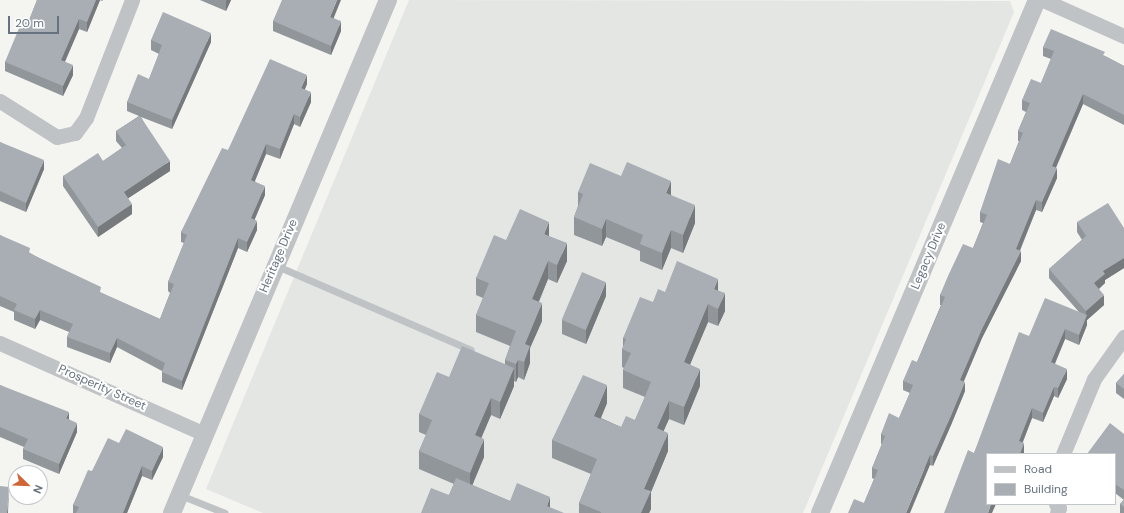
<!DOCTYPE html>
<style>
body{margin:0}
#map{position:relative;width:1124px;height:513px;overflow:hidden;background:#f4f4f1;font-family:"DM Sans",sans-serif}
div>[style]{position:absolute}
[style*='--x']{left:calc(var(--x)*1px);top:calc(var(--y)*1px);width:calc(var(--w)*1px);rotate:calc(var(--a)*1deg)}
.built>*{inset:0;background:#e4e6e4}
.service>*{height:7px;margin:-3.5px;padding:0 3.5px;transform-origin:3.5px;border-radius:3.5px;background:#c0c3c6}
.minor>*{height:15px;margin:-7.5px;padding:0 7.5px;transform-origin:7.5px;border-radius:7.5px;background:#c0c3c6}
.tertiary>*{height:18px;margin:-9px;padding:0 9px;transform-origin:9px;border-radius:9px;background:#c0c3c6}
.wall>*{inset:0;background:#90969a}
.shaded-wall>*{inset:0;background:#767a7d}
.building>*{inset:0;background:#a8aeb3;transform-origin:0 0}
span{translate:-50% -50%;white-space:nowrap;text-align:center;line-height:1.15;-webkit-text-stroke:4px #fff;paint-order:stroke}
.street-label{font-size:12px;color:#66727f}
.legend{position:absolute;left:986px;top:453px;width:130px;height:52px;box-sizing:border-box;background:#fff;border:1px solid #c2c7cc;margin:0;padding:5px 7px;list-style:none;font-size:12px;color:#66727f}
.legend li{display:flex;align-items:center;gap:8px;height:20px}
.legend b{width:20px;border:1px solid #c2c7cc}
.north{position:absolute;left:8px;top:465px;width:40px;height:40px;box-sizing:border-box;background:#fff;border:1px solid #c2c7cc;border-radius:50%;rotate:113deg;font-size:11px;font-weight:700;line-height:16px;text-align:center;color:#66727f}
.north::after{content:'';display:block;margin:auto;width:14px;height:18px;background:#d06635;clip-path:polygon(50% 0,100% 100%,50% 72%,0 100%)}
.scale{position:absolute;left:8px;top:16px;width:51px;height:18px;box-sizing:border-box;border:2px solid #66727f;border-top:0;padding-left:5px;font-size:12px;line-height:14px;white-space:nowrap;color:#66727f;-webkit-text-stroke:3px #fff;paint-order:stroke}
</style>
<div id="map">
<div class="built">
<i style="clip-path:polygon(409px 0,1010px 1px,1014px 12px,803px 513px,263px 513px,206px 489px)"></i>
</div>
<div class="service">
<i style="--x:277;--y:266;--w:211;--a:23.4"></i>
<i style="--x:180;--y:495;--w:48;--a:21.8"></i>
</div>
<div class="minor">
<i style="--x:1043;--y:0;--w:89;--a:24"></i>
<i style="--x:0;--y:101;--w:67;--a:32.3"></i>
<i style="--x:57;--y:137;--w:18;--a:-13"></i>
<i style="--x:75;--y:133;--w:19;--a:-54"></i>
<i style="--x:86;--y:118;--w:127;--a:-68.7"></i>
<i style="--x:0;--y:343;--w:223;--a:24"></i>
<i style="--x:1063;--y:454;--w:81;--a:-67.5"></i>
<i style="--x:1094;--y:379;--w:52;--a:-54.5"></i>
<i style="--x:1056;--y:504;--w:5;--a:53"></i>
<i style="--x:1059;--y:508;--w:5;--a:112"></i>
</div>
<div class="tertiary">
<i style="--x:172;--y:513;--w:557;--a:-67.17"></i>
<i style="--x:820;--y:513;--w:557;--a:-67.07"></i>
</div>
<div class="wall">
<i style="clip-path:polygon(37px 0,103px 0,102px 1px,100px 0,87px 32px,79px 29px,65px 62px,73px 75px,63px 96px,5px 71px,5px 62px,28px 23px)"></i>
<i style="clip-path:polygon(200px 0,231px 0,226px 11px)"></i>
<i style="clip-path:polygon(334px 18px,341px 31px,331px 55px,273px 31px,273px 21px)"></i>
<i style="clip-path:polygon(151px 40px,211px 42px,172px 129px,141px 117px,170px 171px,128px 198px,132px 214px,98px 237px,63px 186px,63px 176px,103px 161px,122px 148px,116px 141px,116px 131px,139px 116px,127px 111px,127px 102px,149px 79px,159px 54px,151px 50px)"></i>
<i style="clip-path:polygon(1043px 47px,1105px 56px,1124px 66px,1124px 125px,1083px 104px,1056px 168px,1057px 178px,1042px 212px,1036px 210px,1020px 251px,1021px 261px,982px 338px,964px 381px,965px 391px,951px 425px,933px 466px,930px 465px,864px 503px,874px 479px,872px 478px,872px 468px,882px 444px,881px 444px,881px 434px,899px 418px,910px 393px,903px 390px,903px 381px,917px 362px,941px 305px,940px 305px,940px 295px,973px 248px,983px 223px,980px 222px,980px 212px,1010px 164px,1019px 141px,1018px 141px,1018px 131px,1026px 112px,1022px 110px,1022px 100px,1041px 83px,1051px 59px,1043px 56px)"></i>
<i style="clip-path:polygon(307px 84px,305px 89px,311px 102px,300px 127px,294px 124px,280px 159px,266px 154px,255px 181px,265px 195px,255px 219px,257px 230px,247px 252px,238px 248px,182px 390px,162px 382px,162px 371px,117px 347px,110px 363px,67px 347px,67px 337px,69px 332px,40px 320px,35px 329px,14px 320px,14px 312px,0 306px,0 235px,30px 253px,101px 293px,160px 319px,170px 293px,168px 291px,168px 282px,184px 243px,181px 242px,181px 232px,228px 150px)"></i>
<i style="clip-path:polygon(0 142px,44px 169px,26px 212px,0 201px)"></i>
<i style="clip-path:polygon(621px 176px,671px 195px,695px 223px,683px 253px,671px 248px,662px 270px,640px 261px,640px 251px,606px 237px,602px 246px,574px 235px,574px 217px,578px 206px,578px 192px)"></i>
<i style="clip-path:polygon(1077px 222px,1124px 228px,1124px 268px,1105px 280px,1105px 283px,1099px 289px,1104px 305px,1087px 320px,1087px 325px,1079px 345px,1065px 339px,1055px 364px,1067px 379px,1058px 398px,1054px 396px,1043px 422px,1032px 418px,1023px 442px,1024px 453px,974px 453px,1029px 336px,1079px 312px,1049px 278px,1049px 269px,1082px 240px,1077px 232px)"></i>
<i style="clip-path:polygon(549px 236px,567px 261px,557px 283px,548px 279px,539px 302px,542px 321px,530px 348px,530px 363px,524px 380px,518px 377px,516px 382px,514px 381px,514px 386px,500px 419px,491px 415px,481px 438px,484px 457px,472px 485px,510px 501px,550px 507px,449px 495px,454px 484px,419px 469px,419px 451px,426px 435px,419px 432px,419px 414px,449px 377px,505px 364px,505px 360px,510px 346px,476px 332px,476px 315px,483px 298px,476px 295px,476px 278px,506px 240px)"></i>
<i style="clip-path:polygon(718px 290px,725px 311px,718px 326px,708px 322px,690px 364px,700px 386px,684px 425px,669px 419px,663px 431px,668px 451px,651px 492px,651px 509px,649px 513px,579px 513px,579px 503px,591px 474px,552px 458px,552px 440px,607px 403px,601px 418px,621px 427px,635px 420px,645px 397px,623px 388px,623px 370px,624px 368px,622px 367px,622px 349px,623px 347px,623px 338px,653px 302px,665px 292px)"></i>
<i style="clip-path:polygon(606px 296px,586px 344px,562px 334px,562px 320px)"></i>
<i style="clip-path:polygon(1124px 374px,1124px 399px,1116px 393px,1116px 383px)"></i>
<i style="clip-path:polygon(0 385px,69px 419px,77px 432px,59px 474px,23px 459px,23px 449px,24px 447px,0 437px)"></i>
<i style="clip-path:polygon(1124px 434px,1124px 513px,1120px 513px,1120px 504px,1124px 500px,1115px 493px,1115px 454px)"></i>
<i style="clip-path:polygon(119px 443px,163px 457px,152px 480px,142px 476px,127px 513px,73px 513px,73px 505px,92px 471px)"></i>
</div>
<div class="shaded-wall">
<i style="clip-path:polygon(96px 0,100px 0,87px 32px,87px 22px)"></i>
<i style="clip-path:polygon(227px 0,231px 0,226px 11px,226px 1px)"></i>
<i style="clip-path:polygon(337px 0,341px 0,330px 27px,330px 17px)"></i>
<i style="clip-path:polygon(79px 19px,79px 29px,61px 70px,61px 60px)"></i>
<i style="clip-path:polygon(341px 21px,341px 31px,331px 55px,331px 46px)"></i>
<i style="clip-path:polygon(211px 33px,211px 42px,172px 129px,172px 120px)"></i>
<i style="clip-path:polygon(73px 65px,73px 75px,63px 96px,63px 86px)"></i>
<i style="clip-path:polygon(307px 75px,307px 84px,301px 98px,301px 88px)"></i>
<i style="clip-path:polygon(311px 92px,311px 102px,300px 127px,300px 117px)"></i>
<i style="clip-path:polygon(1083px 94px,1083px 104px,1052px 176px,1052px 166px)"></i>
<i style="clip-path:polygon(294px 114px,294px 124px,280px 159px,280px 149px)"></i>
<i style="clip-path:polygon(266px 144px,266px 154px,251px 190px,251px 180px)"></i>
<i style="clip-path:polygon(44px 160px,44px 169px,26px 212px,26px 203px)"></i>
<i style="clip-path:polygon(170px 161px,170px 171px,124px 201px,124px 192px)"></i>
<i style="clip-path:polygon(1057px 168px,1057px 178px,1042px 212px,1042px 202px)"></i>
<i style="clip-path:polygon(671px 181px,671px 198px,666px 193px)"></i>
<i style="clip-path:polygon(265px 186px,265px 195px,251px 227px,251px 218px)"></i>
<i style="clip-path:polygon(1036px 200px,1036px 210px,1016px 259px,1016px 249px)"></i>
<i style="clip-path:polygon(132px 204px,132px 214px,98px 237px,98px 227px)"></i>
<i style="clip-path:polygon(695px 205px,695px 223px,683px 253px,683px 235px)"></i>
<i style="clip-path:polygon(606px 219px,606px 237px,602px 246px,602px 229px)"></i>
<i style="clip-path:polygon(257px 221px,257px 230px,247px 252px,247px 242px)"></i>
<i style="clip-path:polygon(549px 222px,549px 239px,544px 234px)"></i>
<i style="clip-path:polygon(671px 230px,671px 248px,662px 270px,662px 253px)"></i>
<i style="clip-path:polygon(238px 238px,238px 248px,182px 390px,182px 381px)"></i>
<i style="clip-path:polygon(567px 243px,567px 261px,557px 283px,557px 265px)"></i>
<i style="clip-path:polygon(1021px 251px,1021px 261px,982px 338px,960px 390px,960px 380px,982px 329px)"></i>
<i style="clip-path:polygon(1124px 258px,1124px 268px,1105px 280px,1105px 283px,1094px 293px,1094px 283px,1103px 271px)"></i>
<i style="clip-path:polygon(548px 261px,548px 279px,532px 317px,532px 299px)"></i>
<i style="clip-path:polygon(718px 279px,718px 297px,714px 289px)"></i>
<i style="clip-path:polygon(606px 282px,606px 296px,586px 344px,586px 330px)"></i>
<i style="clip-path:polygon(725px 293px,725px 311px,718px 326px,718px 309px)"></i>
<i style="clip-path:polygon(1104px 295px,1104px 305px,1087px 320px,1087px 325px,1079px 345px,1079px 335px,1086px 316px,1086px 311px)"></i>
<i style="clip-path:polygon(542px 303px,542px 321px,530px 348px,530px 363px,524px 380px,525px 344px)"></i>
<i style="clip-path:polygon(708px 304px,708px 322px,684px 379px,684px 362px)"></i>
<i style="clip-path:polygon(40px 310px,40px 320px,35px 329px,35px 319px)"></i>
<i style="clip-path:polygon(1065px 329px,1065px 339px,1051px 372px,1051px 362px)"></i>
<i style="clip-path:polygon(117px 338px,117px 347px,110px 363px,110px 353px)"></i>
<i style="clip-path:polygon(518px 360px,518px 377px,516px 382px,516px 364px)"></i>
<i style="clip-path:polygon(514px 368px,514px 386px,500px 419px,500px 402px)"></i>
<i style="clip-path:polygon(700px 369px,700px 386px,684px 425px,684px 407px)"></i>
<i style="clip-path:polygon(1067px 369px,1067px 379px,1058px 398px,1058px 388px)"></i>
<i style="clip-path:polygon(965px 382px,965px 391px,951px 425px,933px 466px,933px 456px)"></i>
<i style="clip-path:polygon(607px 385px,607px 403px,594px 434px,594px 416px)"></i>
<i style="clip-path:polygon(1054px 387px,1054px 396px,1043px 422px,1043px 413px)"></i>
<i style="clip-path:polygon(491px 398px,491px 415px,475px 453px,475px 435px)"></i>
<i style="clip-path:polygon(669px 401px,669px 419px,657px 446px,657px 428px)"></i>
<i style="clip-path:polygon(1032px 408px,1032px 418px,1019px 451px,1019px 441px)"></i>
<i style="clip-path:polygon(69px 412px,69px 421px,66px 418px)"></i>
<i style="clip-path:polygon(77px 423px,77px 432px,59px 474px,59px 464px)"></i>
<i style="clip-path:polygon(668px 433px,668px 451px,651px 492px,651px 509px,649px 513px,641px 513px,644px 489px)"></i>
<i style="clip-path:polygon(484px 439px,484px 457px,470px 491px,470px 473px)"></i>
<i style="clip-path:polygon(1024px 443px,1024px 454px,1020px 454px)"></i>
<i style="clip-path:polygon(163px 447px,163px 457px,152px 480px,152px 471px)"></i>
<i style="clip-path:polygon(930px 455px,930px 465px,910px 513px,906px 513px)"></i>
<i style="clip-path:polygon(142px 466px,142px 476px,127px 513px,123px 513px)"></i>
<i style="clip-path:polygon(9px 487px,8px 513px,7px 513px)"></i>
<i style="clip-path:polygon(550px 497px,550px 513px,547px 506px)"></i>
<i style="clip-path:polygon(991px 504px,996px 504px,992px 513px,988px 513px)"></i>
</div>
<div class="building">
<i style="clip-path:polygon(37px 0,96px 0,87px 22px,79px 19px,61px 60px,73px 65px,63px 86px,5px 62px,22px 21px,28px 23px)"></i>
<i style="clip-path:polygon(282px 0,337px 0,330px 17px,341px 21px,331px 46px,273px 21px)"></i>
<i style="clip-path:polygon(163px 12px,211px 33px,172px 120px,127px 102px,138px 74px,149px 79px,162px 45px,151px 40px)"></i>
<i style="clip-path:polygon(1051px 29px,1105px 52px,1103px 55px,1124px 66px,1124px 115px,1083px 94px,1052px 166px,1057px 168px,1042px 202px,1036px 200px,1016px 249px,1021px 251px,982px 329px,960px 380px,965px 382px,951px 416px,933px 456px,930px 455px,906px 513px,848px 513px,854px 499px,864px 503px,878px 470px,872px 468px,885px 436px,881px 434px,889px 413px,899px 418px,913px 385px,903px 381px,912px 360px,917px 362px,945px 297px,940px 295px,948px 276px,963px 244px,973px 248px,987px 215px,980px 212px,998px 159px,1010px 164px,1023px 133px,1018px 131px,1030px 103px,1022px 100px,1031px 79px,1041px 83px,1054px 51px,1043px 47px)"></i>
<i style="clip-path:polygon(270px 59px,307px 75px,301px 88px,311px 92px,300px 117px,294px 114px,280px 149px,266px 144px,251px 180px,265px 186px,251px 218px,257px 221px,247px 242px,238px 238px,182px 381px,162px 372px,165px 363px,117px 338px,110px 353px,67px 337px,73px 324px,40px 310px,35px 319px,14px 310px,17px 304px,0 296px,0 235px,30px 248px,29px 253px,101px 287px,100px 292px,160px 319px,174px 284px,168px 282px,187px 235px,181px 232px,222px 148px,228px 150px)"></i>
<i style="clip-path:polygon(140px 116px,170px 161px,124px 192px,132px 204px,98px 227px,63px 176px,98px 153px,103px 161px,126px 145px,116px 131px)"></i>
<i style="clip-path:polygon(0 142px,44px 160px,26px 203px,0 191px)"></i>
<i style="clip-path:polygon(627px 162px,671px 181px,666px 193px,695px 205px,683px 235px,671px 230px,662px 253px,640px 244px,643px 235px,606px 219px,602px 229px,574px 217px,583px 194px,578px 192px,590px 163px,621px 176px)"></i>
<i style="clip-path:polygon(1108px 203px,1124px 228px,1124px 258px,1103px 271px,1105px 274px,1094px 283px,1104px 295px,1086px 311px,1049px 269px,1086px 236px,1077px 222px)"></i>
<i style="clip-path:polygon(520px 209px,549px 222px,544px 234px,567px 243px,557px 265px,548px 261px,532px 299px,542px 303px,525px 344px,530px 346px,524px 362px,518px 360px,516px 364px,505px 360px,516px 331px,476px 315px,489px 283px,476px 278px,494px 235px,506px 240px)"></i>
<i style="clip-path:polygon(677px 261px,718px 279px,714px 289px,725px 293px,718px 309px,708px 304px,684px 362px,700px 369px,684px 407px,669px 401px,657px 428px,668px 433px,644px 489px,651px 491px,641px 513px,601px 513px,601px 512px,579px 503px,597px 459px,552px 440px,583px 375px,607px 385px,594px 416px,621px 427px,626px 416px,635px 420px,651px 382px,623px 370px,631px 353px,622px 349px,626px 339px,623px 338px,640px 297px,653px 302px,658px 289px,665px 292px)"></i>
<i style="left:582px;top:272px;width:26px;height:52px;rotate:23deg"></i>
<i style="clip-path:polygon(1045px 298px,1087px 315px,1079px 335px,1065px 329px,1051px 362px,1067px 369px,1058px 388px,1054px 387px,1043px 413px,1032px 408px,1019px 441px,1024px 443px,1020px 454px,987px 454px,987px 504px,991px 504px,988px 513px,944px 513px,968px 450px,974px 453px,1019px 332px,1029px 336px)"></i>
<i style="clip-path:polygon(462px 346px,514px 368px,500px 402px,491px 398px,475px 435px,484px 439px,470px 473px,419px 451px,432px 420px,419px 414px,437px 372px,449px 377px)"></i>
<i style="clip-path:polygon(1124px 374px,1124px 389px,1116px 383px)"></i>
<i style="clip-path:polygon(0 385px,69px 412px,66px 418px,77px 423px,59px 464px,23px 449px,28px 439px,0 427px)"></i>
<i style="clip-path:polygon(1110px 423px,1124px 434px,1124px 490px,1115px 484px,1115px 454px,1087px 454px)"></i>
<i style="clip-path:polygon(126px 429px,163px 447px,152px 471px,142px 466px,123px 513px,76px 513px,79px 507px,73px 505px,88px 470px,92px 471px,108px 438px,119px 443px)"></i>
<i style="clip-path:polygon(456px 478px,510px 501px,517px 483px,550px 497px,547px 506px,564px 513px,421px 513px,431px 488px,449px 495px)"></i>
<i style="clip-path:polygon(0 486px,9px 487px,7px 513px,0 513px)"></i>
<i style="clip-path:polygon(1124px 499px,1124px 507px,1120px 504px)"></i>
</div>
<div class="street-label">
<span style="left:279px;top:256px;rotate:-67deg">Heritage Drive</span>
<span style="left:929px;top:256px;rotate:-67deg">Legacy Drive</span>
<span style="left:102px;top:388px;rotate:24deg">Prosperity Street</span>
</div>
<ul class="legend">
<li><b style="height:5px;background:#c0c3c6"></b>Road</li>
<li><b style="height:11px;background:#a8aeb3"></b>Building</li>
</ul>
<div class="north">N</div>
<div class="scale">20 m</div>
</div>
